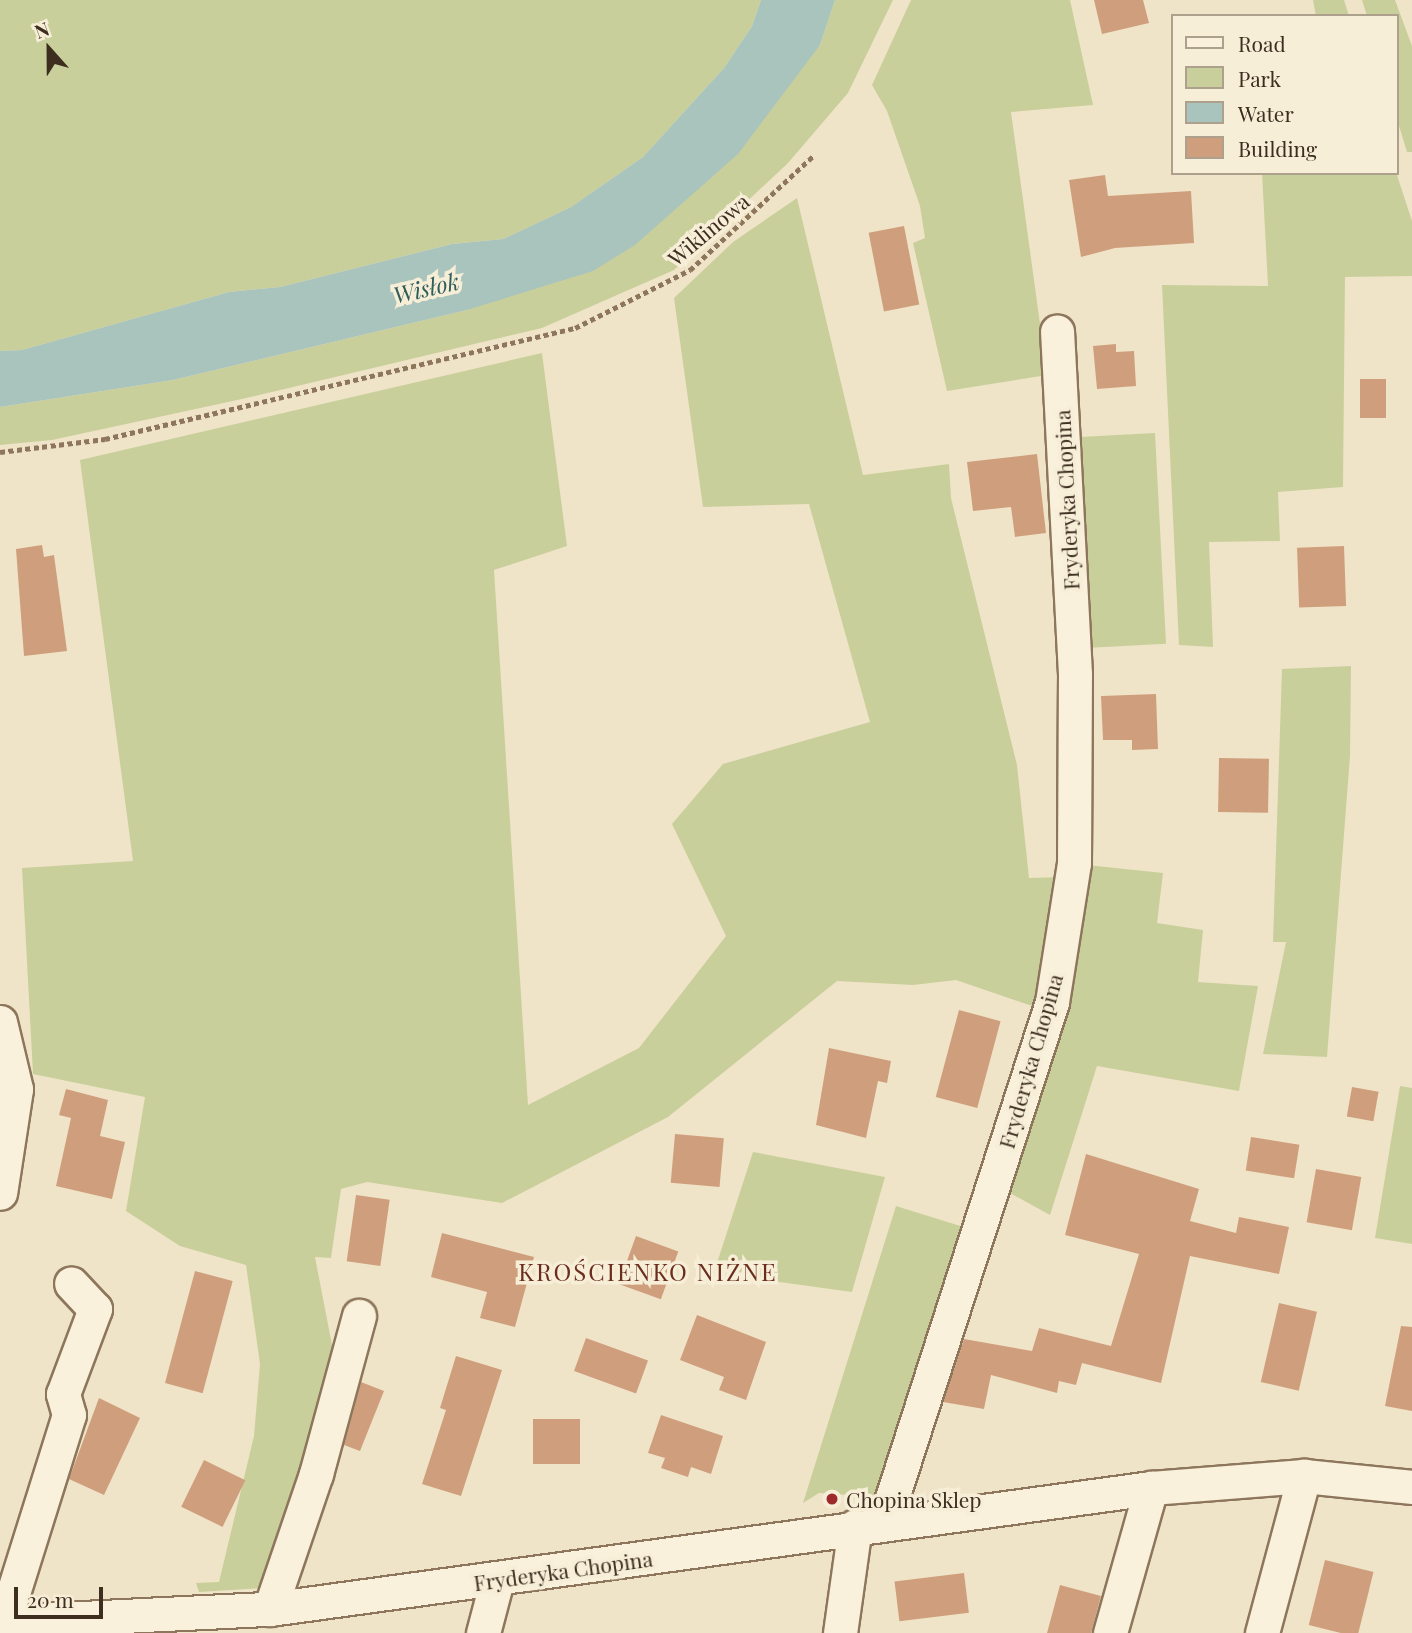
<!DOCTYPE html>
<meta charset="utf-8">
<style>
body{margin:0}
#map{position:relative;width:1412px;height:1633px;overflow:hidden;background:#f0e4c8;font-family:"Playfair Display",serif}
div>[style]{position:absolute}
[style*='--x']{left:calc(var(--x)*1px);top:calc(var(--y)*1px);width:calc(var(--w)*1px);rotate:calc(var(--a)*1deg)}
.green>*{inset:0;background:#c9cf9b;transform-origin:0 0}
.water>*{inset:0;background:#a9c4bc}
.building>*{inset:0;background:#cf9f7d;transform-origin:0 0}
.path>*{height:4.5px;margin-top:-2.25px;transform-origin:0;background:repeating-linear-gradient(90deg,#8d765c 0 5px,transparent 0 8.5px)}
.roads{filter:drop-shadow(2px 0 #8d765c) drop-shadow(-2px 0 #8d765c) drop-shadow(0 2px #8d765c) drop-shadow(0 -2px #8d765c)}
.minor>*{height:33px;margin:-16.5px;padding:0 16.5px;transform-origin:16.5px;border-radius:16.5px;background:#faf1dc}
.dots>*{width:19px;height:19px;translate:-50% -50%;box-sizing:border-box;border:4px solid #f7eed8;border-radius:50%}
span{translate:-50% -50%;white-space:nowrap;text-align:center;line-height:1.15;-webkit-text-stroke:7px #f7eed8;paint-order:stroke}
.street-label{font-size:21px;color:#3d2e20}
.poi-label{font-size:21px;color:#3d2e20}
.left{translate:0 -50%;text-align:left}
.water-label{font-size:23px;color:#2f5d5a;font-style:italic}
.quarter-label{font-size:24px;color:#6b2e1e;letter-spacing:2px}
.legend{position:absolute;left:1171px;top:14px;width:228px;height:161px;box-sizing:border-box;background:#f7eed8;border:2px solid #ada18e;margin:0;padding:9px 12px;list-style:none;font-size:21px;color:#3d2e20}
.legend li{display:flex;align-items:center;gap:14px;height:35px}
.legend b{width:35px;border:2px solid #ada18e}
.north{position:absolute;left:14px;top:14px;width:70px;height:70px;-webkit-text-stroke:5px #f7eed8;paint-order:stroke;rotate:339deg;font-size:19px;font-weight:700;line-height:28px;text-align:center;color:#3d2e20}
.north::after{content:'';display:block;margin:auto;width:24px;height:32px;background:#3d2e20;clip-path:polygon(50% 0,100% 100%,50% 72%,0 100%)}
.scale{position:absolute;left:14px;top:1587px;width:89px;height:32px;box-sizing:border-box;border:4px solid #3d2e20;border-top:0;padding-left:9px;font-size:21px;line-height:24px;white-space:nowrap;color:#3d2e20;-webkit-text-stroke:5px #f7eed8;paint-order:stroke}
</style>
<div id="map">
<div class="green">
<i style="clip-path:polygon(0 0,761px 0,752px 26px,724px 68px,643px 157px,571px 207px,503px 239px,452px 244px,280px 287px,229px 292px,22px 350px,0 351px)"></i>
<i style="clip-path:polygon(835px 0,893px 0,848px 93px,788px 163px,674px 270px,542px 328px,242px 399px,52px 440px,0 445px,0 407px,173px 380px,467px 310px,820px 45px)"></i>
<i style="clip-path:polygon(911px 0,1070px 0,1093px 105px,1011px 112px,1047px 375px,947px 391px,913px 243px,925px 238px,920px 206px,887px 111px,872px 85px)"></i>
<i style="clip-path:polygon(1313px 0,1344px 0,1349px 16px,1316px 16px)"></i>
<i style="clip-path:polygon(1362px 0,1395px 0,1412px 46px,1412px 152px,1407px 152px,1396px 116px,1396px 16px,1367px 16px)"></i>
<i style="clip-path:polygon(1396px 172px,1412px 221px,1412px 276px,1345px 277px,1343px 487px,1278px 492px,1280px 541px,1209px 542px,1213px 647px,1179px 645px,1162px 285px,1268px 286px,1262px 173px)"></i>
<i style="clip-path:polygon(797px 198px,863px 475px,949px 464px,951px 498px,1017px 765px,1029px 878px,1064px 877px,1038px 1008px,956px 980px,913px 985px,837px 981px,668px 1117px,502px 1203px,367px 1182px,341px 1189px,331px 1258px,315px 1257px,337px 1371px,263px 1588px,199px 1592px,196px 1583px,219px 1582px,254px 1436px,260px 1364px,246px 1265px,180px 1246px,126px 1211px,145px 1097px,33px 1074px,22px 868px,133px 861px,80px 460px,542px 353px,567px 546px,494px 570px,528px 1105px,639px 1048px,726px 936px,672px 824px,723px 764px,870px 722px,809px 504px,703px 507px,674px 298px,733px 242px)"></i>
<i style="left:1155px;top:433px;width:211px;height:85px;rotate:87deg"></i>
<i style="clip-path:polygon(1351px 666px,1350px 756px,1327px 1057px,1263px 1054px,1286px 942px,1273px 942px,1282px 669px)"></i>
<i style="clip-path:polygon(1087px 865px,1163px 873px,1157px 923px,1203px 930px,1198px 982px,1258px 986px,1239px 1091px,1097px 1066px,1050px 1215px,999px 1187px)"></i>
<i style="clip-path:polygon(1400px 1086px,1412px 1088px,1412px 1244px,1375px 1238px)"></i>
<i style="clip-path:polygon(753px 1152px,885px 1177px,852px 1292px,765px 1280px,716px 1266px)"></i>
<i style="clip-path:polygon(896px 1206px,970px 1229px,880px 1497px,819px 1493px,803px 1503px)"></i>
</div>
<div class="water">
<i style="clip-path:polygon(761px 0,835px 0,820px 45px,738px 154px,635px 245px,593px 271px,467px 310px,173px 380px,0 407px,0 351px,22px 350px,229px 292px,280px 287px,452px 244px,503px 239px,571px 207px,643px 157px,724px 68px,752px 26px)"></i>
</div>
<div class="building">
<i style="clip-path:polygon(1094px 0,1143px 0,1149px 23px,1102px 34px)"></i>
<i style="clip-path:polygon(1105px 175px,1108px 196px,1191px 191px,1194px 243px,1115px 248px,1081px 257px,1069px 180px)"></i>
<i style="left:904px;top:226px;width:80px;height:36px;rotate:79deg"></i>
<i style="clip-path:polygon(1116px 344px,1116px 352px,1134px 351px,1136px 386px,1097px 389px,1093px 346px)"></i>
<i style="left:1360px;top:379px;width:26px;height:39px"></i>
<i style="clip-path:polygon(1037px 454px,1046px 533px,1015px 537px,1011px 507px,973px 511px,967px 462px)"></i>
<i style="clip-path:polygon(42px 545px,44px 557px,54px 555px,67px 651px,24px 656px,16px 549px)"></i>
<i style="left:1344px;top:546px;width:60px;height:47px;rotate:88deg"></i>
<i style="clip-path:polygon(1156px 694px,1158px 749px,1132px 750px,1132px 740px,1103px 740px,1101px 696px)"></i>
<i style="left:1219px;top:758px;width:50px;height:54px;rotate:1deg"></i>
<i style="left:959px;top:1010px;width:43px;height:90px;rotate:15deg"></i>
<i style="clip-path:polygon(829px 1048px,891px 1061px,887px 1083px,878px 1081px,866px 1138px,816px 1125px)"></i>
<i style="left:1352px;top:1087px;width:27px;height:30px;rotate:10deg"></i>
<i style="clip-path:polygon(66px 1089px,108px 1100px,100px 1136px,125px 1142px,112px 1199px,56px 1186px,71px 1118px,59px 1115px)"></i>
<i style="left:675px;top:1134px;width:49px;height:49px;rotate:5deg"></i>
<i style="left:1251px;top:1137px;width:49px;height:34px;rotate:9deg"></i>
<i style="clip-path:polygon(1086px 1154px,1199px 1189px,1190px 1221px,1236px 1233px,1239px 1217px,1289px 1227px,1279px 1274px,1190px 1256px,1161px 1383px,1082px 1363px,1076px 1385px,1059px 1381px,1057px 1393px,991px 1375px,984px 1409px,943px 1402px,964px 1339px,1032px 1351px,1039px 1328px,1111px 1346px,1139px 1254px,1065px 1235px)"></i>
<i style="left:1316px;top:1169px;width:46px;height:54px;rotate:10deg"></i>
<i style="left:356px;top:1195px;width:34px;height:67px;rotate:8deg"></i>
<i style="clip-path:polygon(442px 1233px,534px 1257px,515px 1327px,480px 1318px,487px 1292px,431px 1277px)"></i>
<i style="left:636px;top:1236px;width:45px;height:51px;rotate:20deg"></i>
<i style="left:195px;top:1271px;width:39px;height:116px;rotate:15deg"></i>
<i style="left:1279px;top:1303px;width:39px;height:81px;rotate:13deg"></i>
<i style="clip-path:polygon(697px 1315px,766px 1342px,746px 1400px,719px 1390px,724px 1377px,680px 1360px)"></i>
<i style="clip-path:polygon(1401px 1326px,1412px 1327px,1412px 1411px,1385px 1406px)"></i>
<i style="left:586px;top:1338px;width:66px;height:35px;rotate:20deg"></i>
<i style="clip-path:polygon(456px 1356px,502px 1370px,461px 1496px,422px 1484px,446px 1410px,440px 1408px)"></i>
<i style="clip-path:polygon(361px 1382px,384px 1391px,360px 1451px,344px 1445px)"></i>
<i style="clip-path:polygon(99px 1398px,140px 1418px,104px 1495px,69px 1479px)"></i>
<i style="clip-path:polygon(661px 1415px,723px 1436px,711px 1474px,691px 1467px,688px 1477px,661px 1468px,665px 1458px,648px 1453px)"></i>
<i style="left:580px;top:1419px;width:45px;height:47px;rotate:90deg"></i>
<i style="left:204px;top:1460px;width:46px;height:52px;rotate:26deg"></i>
<i style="left:1325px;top:1560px;width:50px;height:67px;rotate:14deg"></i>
<i style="left:964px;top:1573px;width:40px;height:70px;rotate:83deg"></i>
<i style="clip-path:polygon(1060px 1585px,1101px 1596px,1091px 1633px,1047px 1633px)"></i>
</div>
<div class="path">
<i style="--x:0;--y:452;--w:106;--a:-7.1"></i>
<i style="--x:105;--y:439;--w:483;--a:-13.3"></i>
<i style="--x:575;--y:328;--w:129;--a:-26.8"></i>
<i style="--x:690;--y:270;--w:168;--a:-42.8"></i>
</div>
<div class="roads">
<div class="minor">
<i style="--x:0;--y:1022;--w:69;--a:76.6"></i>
<i style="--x:16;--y:1089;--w:105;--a:98.7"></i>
<i style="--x:884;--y:1523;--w:547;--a:-72.13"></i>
<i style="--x:1052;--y:1002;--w:141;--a:-81"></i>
<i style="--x:1074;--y:863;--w:189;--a:-89.7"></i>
<i style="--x:1075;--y:674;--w:343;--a:-93"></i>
<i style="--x:270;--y:1609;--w:143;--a:-71.2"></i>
<i style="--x:316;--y:1474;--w:164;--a:-74.8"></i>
<i style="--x:0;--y:1622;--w:270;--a:-2.8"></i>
<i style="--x:270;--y:1609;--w:889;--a:-7.82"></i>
<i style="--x:1151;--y:1488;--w:153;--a:-4.5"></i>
<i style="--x:1304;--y:1476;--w:109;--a:5.8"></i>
<i style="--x:4;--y:1622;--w:217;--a:-72.6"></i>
<i style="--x:69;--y:1415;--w:22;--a:-106"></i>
<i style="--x:63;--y:1394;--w:91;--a:-69.4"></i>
<i style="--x:95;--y:1309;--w:35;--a:-133"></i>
<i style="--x:483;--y:1633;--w:55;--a:-75.2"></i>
<i style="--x:840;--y:1633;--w:108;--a:-82"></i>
<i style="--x:1110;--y:1633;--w:151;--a:-74.2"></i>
<i style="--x:1262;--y:1633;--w:163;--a:-75"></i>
</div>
</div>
<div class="dots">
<i style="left:832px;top:1499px;background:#9e2a2b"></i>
</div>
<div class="street-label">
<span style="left:708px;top:229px;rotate:-40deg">Wiklinowa</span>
<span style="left:1066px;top:500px;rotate:-93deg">Fryderyka Chopina</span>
<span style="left:1030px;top:1061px;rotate:-74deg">Fryderyka Chopina</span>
<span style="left:563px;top:1570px;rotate:-8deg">Fryderyka Chopina</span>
</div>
<div class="poi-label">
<span class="left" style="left:846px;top:1499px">Chopina Sklep</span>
</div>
<div class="water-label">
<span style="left:426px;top:288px;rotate:-13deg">Wisłok</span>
</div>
<div class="quarter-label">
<span style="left:648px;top:1272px">KROŚCIENKO NIŻNE</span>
</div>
<ul class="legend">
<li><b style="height:9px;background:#faf1dc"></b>Road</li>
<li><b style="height:19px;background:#c9cf9b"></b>Park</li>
<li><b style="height:19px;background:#a9c4bc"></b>Water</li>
<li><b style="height:19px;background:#cf9f7d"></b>Building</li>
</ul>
<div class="north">N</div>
<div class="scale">20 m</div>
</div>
